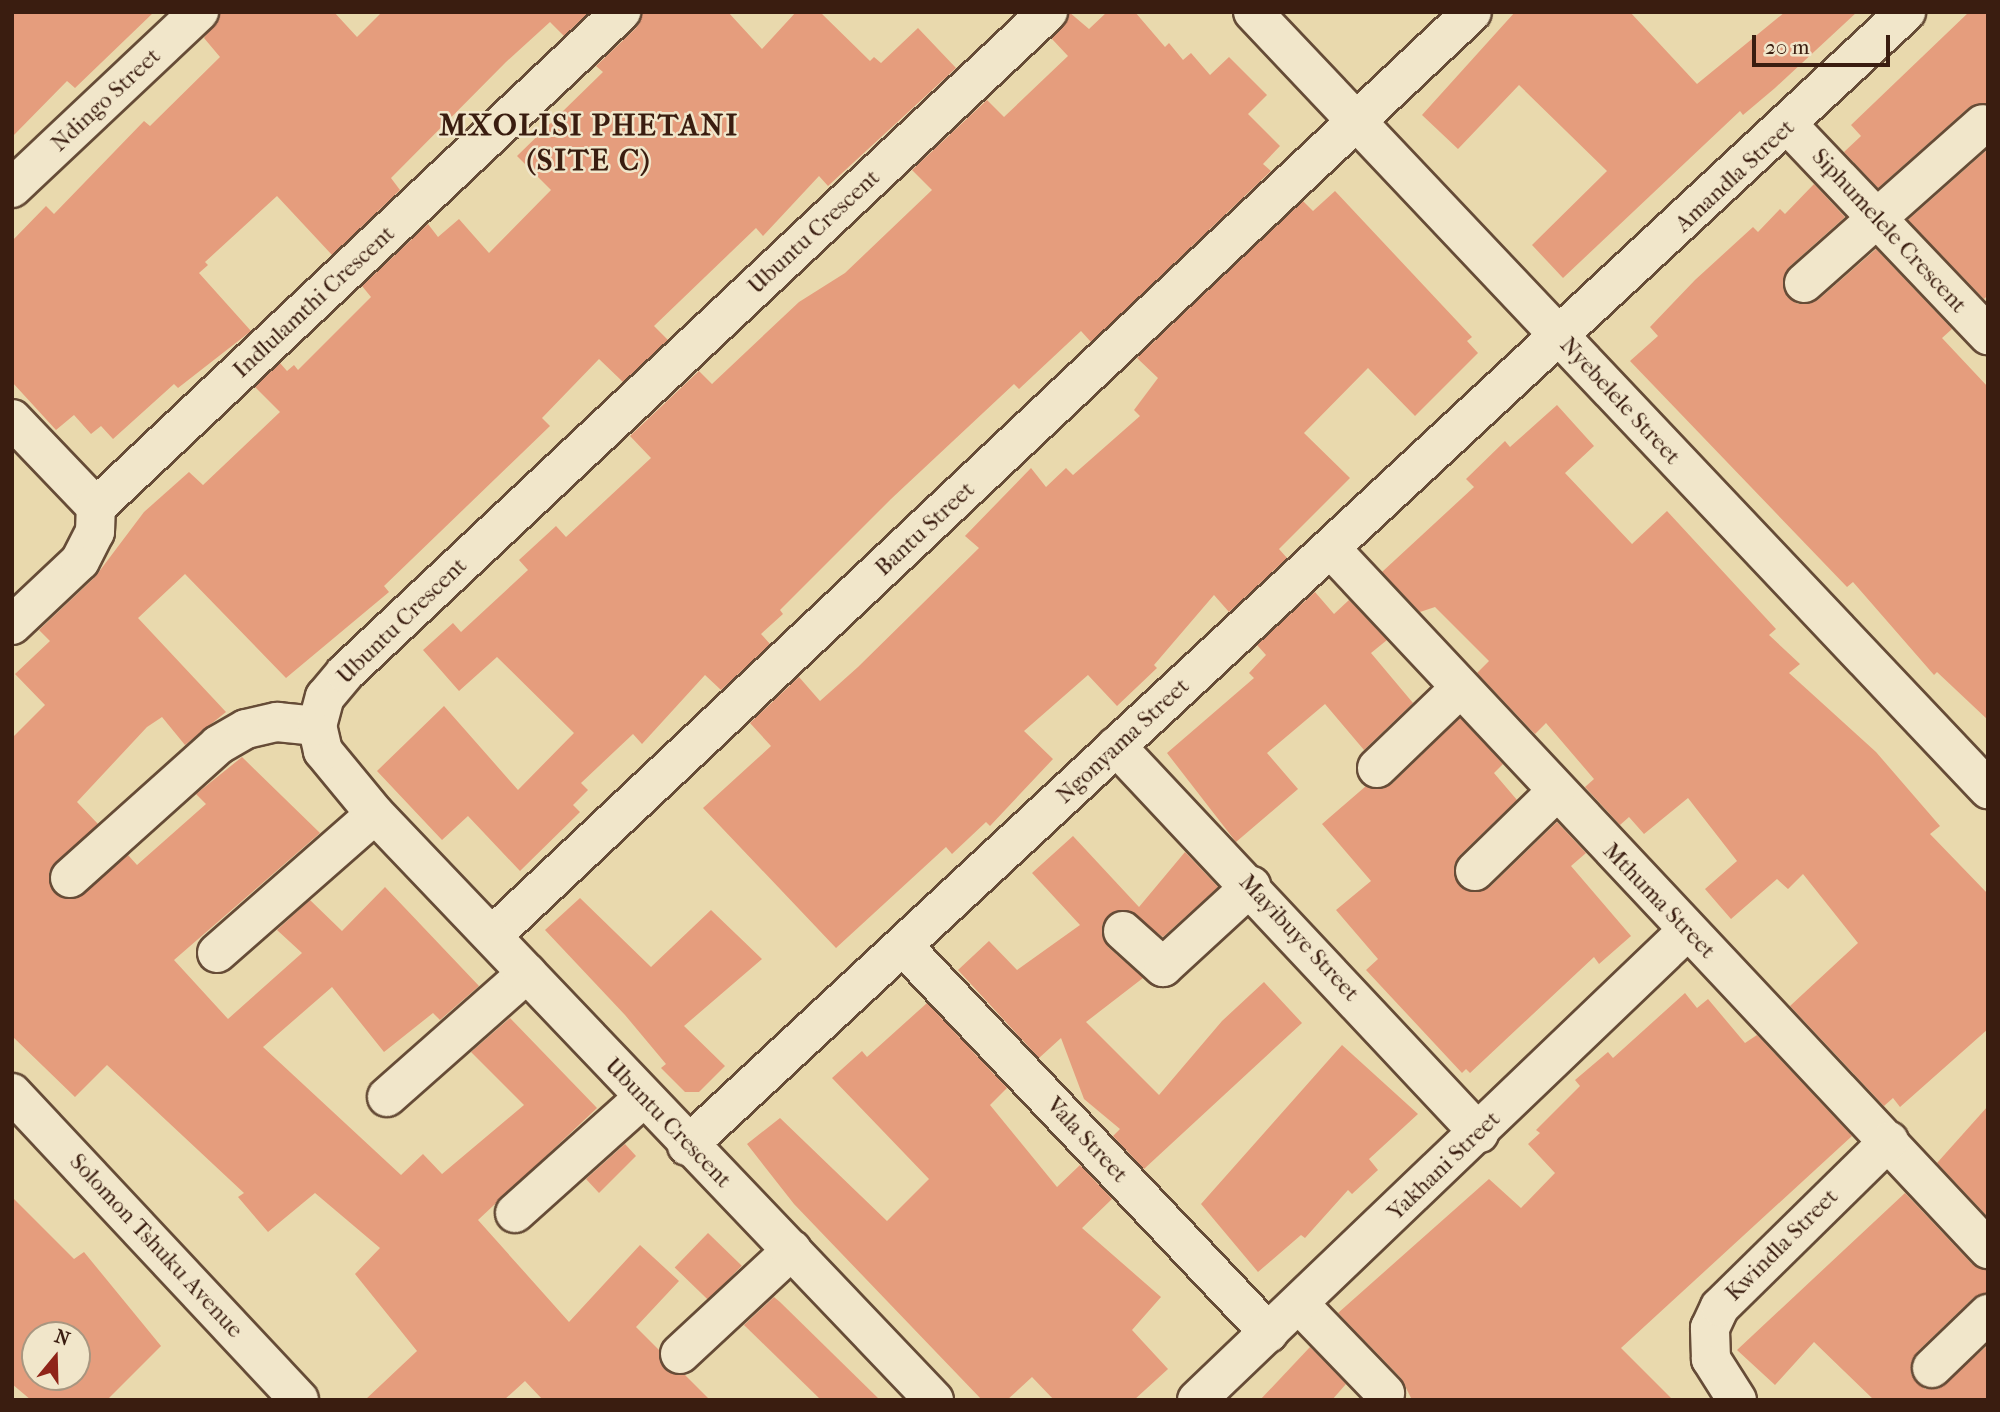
<!DOCTYPE html>
<style>
body{margin:0}
#map{position:relative;width:2000px;height:1412px;overflow:hidden;background:#e9d9ad;font-family:"IM FELL French Canon",serif}
div>[style]{position:absolute}
[style*='--x']{left:calc(var(--x)*1px);top:calc(var(--y)*1px);width:calc(var(--w)*1px);rotate:calc(var(--a)*1deg)}
.building>*{inset:0;background:#e59d7d;transform-origin:0 0}
.roads{filter:drop-shadow(2px 0 #664c37) drop-shadow(-2px 0 #664c37) drop-shadow(0 2px #664c37) drop-shadow(0 -2px #664c37)}
.minor>*{height:38px;margin:-19px;padding:0 19px;transform-origin:19px;border-radius:19px;background:#f1e6ca}
span{translate:-50% -50%;white-space:nowrap;text-align:center;line-height:1.15;-webkit-text-stroke:5px #f1e6ca;paint-order:stroke}
.street-label{font-size:23px;color:#3a1d10}
.district-label{font-size:30px;color:#3a1d10;font-weight:700;letter-spacing:2px}
.frame{position:absolute;inset:0;border:14px solid #3a1d10;pointer-events:none}
.north{position:absolute;left:21px;top:1321px;width:70px;height:70px;box-sizing:border-box;background:#f1e6ca;border:2px solid #a89680;border-radius:50%;rotate:19deg;font-size:19px;font-weight:700;line-height:28px;text-align:center;color:#3a1d10}
.north::after{content:'';display:block;margin:auto;width:24px;height:32px;background:#8f2418;clip-path:polygon(50% 0,100% 100%,50% 72%,0 100%)}
.scale{position:absolute;left:1752px;top:35px;width:138px;height:32px;box-sizing:border-box;border:4px solid #3a1d10;border-top:0;padding-left:9px;font-size:21px;line-height:24px;white-space:nowrap;color:#3a1d10;-webkit-text-stroke:5px #f1e6ca;paint-order:stroke}
</style>
<div id="map">
<div class="building">
<i style="clip-path:polygon(12px 12px,154px 12px,75px 88px,67px 81px,12px 137px)"></i>
<i style="clip-path:polygon(220px 12px,334px 12px,357px 37px,382px 12px,589px 12px,564px 36px,550px 22px,506px 62px,391px 178px,400px 190px,332px 255px,277px 196px,205px 262px,208px 265px,199px 273px,251px 331px,178px 388px,174px 384px,113px 439px,101px 426px,91px 434px,74px 415px,56px 430px,12px 382px,12px 241px,46px 206px,54px 214px,144px 121px,150px 126px,220px 57px,204px 38px)"></i>
<i style="clip-path:polygon(642px 12px,728px 12px,762px 49px,796px 12px,820px 12px,870px 61px,874px 57px,881px 63px,918px 28px,956px 68px,828px 186px,819px 176px,763px 236px,756px 228px,654px 326px,668px 340px,623px 382px,599px 359px,542px 418px,550px 426px,384px 586px,389px 592px,286px 678px,185px 574px,138px 618px,226px 712px,185px 745px,162px 717px,147px 727px,77px 802px,98px 824px,49px 872px,53px 892px,74px 899px,128px 855px,137px 865px,206px 804px,196px 794px,242px 757px,320px 833px,174px 960px,228px 1019px,302px 953px,277px 930px,310px 900px,342px 931px,385px 887px,479px 986px,440px 1020px,433px 1013px,384px 1052px,332px 987px,263px 1047px,401px 1175px,423px 1154px,442px 1174px,524px 1105px,471px 1052px,510px 1018px,597px 1108px,478px 1220px,569px 1322px,640px 1245px,679px 1281px,636px 1327px,659px 1350px,664px 1369px,685px 1375px,710px 1400px,542px 1399px,525px 1381px,504px 1400px,365px 1400px,417px 1351px,355px 1274px,380px 1248px,315px 1193px,268px 1232px,238px 1197px,244px 1193px,107px 1065px,75px 1097px,12px 1036px,12px 738px,45px 705px,15px 674px,50px 641px,39px 630px,95px 577px,144px 512px,189px 472px,203px 485px,280px 412px,255px 387px,280px 363px,287px 371px,294px 365px,298px 370px,371px 297px,362px 286px,428px 224px,438px 237px,459px 219px,489px 253px,551px 190px,517px 156px,603px 72px,596px 66px,636px 28px)"></i>
<i style="clip-path:polygon(1069px 12px,1089px 29px,1107px 12px,1135px 12px,1165px 47px,1169px 43px,1183px 60px,1191px 53px,1210px 75px,1229px 57px,1267px 95px,1248px 114px,1280px 146px,1263px 164px,1271px 171px,1091px 342px,1081px 331px,1019px 389px,1014px 384px,891px 499px,780px 610px,783px 614px,761px 634px,770px 644px,721px 690px,705px 675px,642px 744px,633px 734px,581px 783px,588px 790px,573px 805px,580px 812px,520px 871px,468px 816px,442px 840px,377px 771px,444px 706px,518px 790px,574px 733px,497px 657px,459px 691px,423px 650px,453px 623px,461px 632px,528px 570px,519px 560px,556px 526px,566px 537px,651px 458px,630px 436px,699px 371px,712px 384px,799px 302px,845px 273px,932px 190px,912px 170px,987px 100px,1004px 117px,1068px 56px,1052px 39px)"></i>
<i style="clip-path:polygon(1515px 12px,1630px 12px,1697px 84px,1785px 12px,1857px 12px,1775px 88px,1743px 115px,1740px 111px,1563px 278px,1532px 245px,1607px 171px,1519px 85px,1458px 149px,1422px 115px)"></i>
<i style="clip-path:polygon(1969px 12px,1988px 12px,1988px 103px,1968px 108px,1878px 188px,1844px 152px,1861px 136px,1851px 125px)"></i>
<i style="clip-path:polygon(1988px 149px,1988px 295px,1984px 299px,1908px 220px)"></i>
<i style="clip-path:polygon(1814px 184px,1845px 217px,1789px 267px,1783px 287px,1787px 297px,1798px 304px,1818px 300px,1876px 249px,1952px 329px,1942px 338px,1988px 387px,1988px 720px,1937px 672px,1934px 675px,1853px 582px,1847px 587px,1630px 361px,1658px 336px,1650px 327px,1695px 280px,1753px 227px,1758px 232px,1780px 209px,1785px 214px)"></i>
<i style="clip-path:polygon(1335px 191px,1472px 337px,1467px 341px,1478px 353px,1415px 416px,1368px 368px,1304px 433px,1350px 478px,1279px 549px,1287px 558px,1229px 612px,1214px 595px,1154px 665px,1157px 668px,1117px 706px,1088px 675px,1024px 731px,1053px 759px,990px 826px,986px 822px,952px 854px,946px 847px,836px 948px,703px 808px,771px 746px,750px 723px,799px 677px,820px 701px,858px 667px,979px 548px,965px 536px,1031px 468px,1046px 487px,1066px 468px,1073px 475px,1140px 416px,1134px 410px,1158px 378px,1137px 358px,1303px 201px,1313px 211px)"></i>
<i style="clip-path:polygon(1557px 405px,1594px 446px,1565px 473px,1632px 544px,1667px 511px,1776px 629px,1769px 635px,1800px 664px,1789px 673px,1876px 752px,1940px 826px,1930px 834px,1988px 894px,1988px 1029px,1900px 1107px,1893px 1098px,1884px 1106px,1790px 1006px,1858px 943px,1803px 874px,1788px 889px,1777px 879px,1731px 919px,1705px 889px,1737px 861px,1688px 798px,1644px 834px,1629px 817px,1620px 825px,1585px 787px,1594px 779px,1546px 723px,1535px 734px,1477px 673px,1489px 661px,1435px 607px,1420px 612px,1382px 572px,1474px 487px,1466px 479px,1505px 441px,1510px 447px)"></i>
<i style="clip-path:polygon(1315px 592px,1334px 614px,1349px 600px,1387px 640px,1371px 653px,1413px 703px,1364px 750px,1325px 704px,1267px 753px,1298px 789px,1236px 842px,1167px 753px,1254px 678px,1249px 673px,1266px 655px,1257px 645px)"></i>
<i style="clip-path:polygon(1460px 718px,1503px 764px,1494px 773px,1517px 800px,1459px 856px,1454px 866px,1459px 886px,1470px 892px,1490px 887px,1557px 822px,1586px 853px,1571px 866px,1631px 936px,1599px 964px,1594px 957px,1470px 1073px,1466px 1069px,1462px 1073px,1366px 970px,1378px 959px,1336px 910px,1371px 881px,1322px 824px,1366px 786px,1382px 789px,1392px 784px)"></i>
<i style="clip-path:polygon(1073px 836px,1139px 907px,1185px 852px,1218px 887px,1163px 937px,1127px 910px,1107px 916px,1102px 926px,1108px 947px,1143px 978px,1086px 1022px,1159px 1095px,1222px 1021px,1264px 982px,1302px 1023px,1144px 1169px,1113px 1136px,1120px 1129px,1084px 1099px,1061px 1038px,1039px 1058px,958px 970px,989px 941px,1017px 970px,1080px 925px,1032px 873px)"></i>
<i style="clip-path:polygon(580px 898px,651px 967px,711px 910px,762px 959px,684px 1026px,725px 1066px,699px 1092px,685px 1092px,661px 1068px,666px 1064px,625px 1015px,545px 930px)"></i>
<i style="clip-path:polygon(1685px 993px,1697px 1008px,1708px 999px,1745px 1043px,1757px 1035px,1852px 1136px,1621px 1348px,1673px 1400px,1412px 1400px,1401px 1378px,1338px 1313px,1489px 1179px,1521px 1208px,1555px 1173px,1528px 1144px,1540px 1133px,1536px 1130px,1580px 1086px,1575px 1080px,1608px 1052px,1613px 1058px)"></i>
<i style="clip-path:polygon(927px 1003px,1007px 1088px,990px 1105px,1057px 1187px,1080px 1165px,1112px 1199px,1082px 1228px,1161px 1297px,1132px 1330px,1168px 1369px,1134px 1400px,1054px 1400px,1032px 1377px,1007px 1400px,982px 1400px,794px 1204px,747px 1144px,780px 1118px,887px 1221px,929px 1179px,832px 1078px,862px 1051px,867px 1057px)"></i>
<i style="clip-path:polygon(1342px 1045px,1418px 1114px,1369px 1159px,1378px 1170px,1352px 1194px,1348px 1190px,1305px 1238px,1301px 1235px,1258px 1272px,1201px 1204px)"></i>
<i style="clip-path:polygon(1988px 1106px,1988px 1217px,1937px 1163px)"></i>
<i style="clip-path:polygon(625px 1144px,636px 1156px,599px 1193px,586px 1179px)"></i>
<i style="clip-path:polygon(1905px 1193px,1972px 1264px,1988px 1270px,1988px 1293px,1973px 1298px,1917px 1352px,1911px 1374px,1925px 1389px,1938px 1389px,1988px 1345px,1988px 1400px,1874px 1400px,1814px 1342px,1775px 1385px,1737px 1350px)"></i>
<i style="clip-path:polygon(evenodd,12px 1197px,74px 1259px,84px 1252px,161px 1346px,107px 1400px,31px 1400px,12px 1384px,12px 1197px,35px 1335px,77px 1335px,77px 1377px,35px 1377px,35px 1335px)"></i>
<i style="left:708px;top:1233px;width:47px;height:48px;rotate:44deg"></i>
<i style="clip-path:polygon(774px 1297px,780px 1302px,880px 1400px,821px 1400px,744px 1325px)"></i>
<i style="clip-path:polygon(1310px 1347px,1346px 1384px,1332px 1400px,1260px 1400px)"></i>
</div>
<div class="roads">
<div class="minor">
<i style="--x:1253;--y:12;--w:1070;--a:46.59"></i>
<i style="--x:1789;--y:126;--w:289;--a:46.4"></i>
<i style="--x:12;--y:188;--w:257;--a:-43.3"></i>
<i style="--x:1804;--y:283;--w:239;--a:-41.6"></i>
<i style="--x:12;--y:419;--w:122;--a:46.3"></i>
<i style="--x:96;--y:507;--w:722;--a:-43.32"></i>
<i style="--x:1332;--y:550;--w:959;--a:46.82"></i>
<i style="--x:12;--y:625;--w:93;--a:-43.3"></i>
<i style="--x:80;--y:561;--w:33;--a:-63"></i>
<i style="--x:95;--y:532;--w:25;--a:-88"></i>
<i style="--x:1116;--y:746;--w:531;--a:46.83"></i>
<i style="--x:1377;--y:768;--w:114;--a:-43.9"></i>
<i style="--x:1475;--y:871;--w:112;--a:-44.3"></i>
<i style="--x:70;--y:878;--w:199;--a:-41.9"></i>
<i style="--x:218;--y:745;--w:32;--a:-30"></i>
<i style="--x:246;--y:729;--w:32;--a:-13"></i>
<i style="--x:277;--y:722;--w:40;--a:5.7"></i>
<i style="--x:1123;--y:931;--w:54;--a:42"></i>
<i style="--x:1163;--y:967;--w:120;--a:-42.6"></i>
<i style="--x:493;--y:935;--w:1345;--a:-43.31"></i>
<i style="--x:904;--y:947;--w:531;--a:46.6"></i>
<i style="--x:217;--y:953;--w:210;--a:-41.3"></i>
<i style="--x:12;--y:1093;--w:420;--a:46.9"></i>
<i style="--x:387;--y:1097;--w:187;--a:-41.5"></i>
<i style="--x:687;--y:1146;--w:1665;--a:-42.93"></i>
<i style="--x:515;--y:1213;--w:172;--a:-41.9"></i>
<i style="--x:1299;--y:1304;--w:124;--a:46"></i>
<i style="--x:680;--y:1354;--w:153;--a:-42.9"></i>
<i style="--x:1932;--y:1368;--w:78;--a:-44"></i>
<i style="--x:934;--y:1400;--w:810;--a:-133.65"></i>
<i style="--x:375;--y:814;--w:82;--a:-129.5"></i>
<i style="--x:323;--y:751;--w:26;--a:-103"></i>
<i style="--x:317;--y:726;--w:30;--a:-75"></i>
<i style="--x:325;--y:697;--w:31;--a:-50"></i>
<i style="--x:345;--y:673;--w:965;--a:-43.24"></i>
<i style="--x:1197;--y:1400;--w:678;--a:-43.75"></i>
<i style="--x:1737;--y:1400;--w:49;--a:-122.4"></i>
<i style="--x:1711;--y:1359;--w:31;--a:-92"></i>
<i style="--x:1710;--y:1328;--w:23;--a:-65"></i>
<i style="--x:1720;--y:1307;--w:237;--a:-44.5"></i>
</div>
</div>
<div class="street-label">
<span style="left:106px;top:100px;rotate:-43deg">Ndingo Street</span>
<span style="left:1735px;top:176px;rotate:-43deg">Amandla Street</span>
<span style="left:1889px;top:231px;rotate:47deg">Siphumelele Crescent</span>
<span style="left:814px;top:232px;rotate:-43deg">Ubuntu Crescent</span>
<span style="left:314px;top:302px;rotate:-43deg">Indlulamthi Crescent</span>
<span style="left:1620px;top:401px;rotate:47deg">Nyebelele Street</span>
<span style="left:925px;top:529px;rotate:-43deg">Bantu Street</span>
<span style="left:402px;top:621px;rotate:-44deg">Ubuntu Crescent</span>
<span style="left:1123px;top:741px;rotate:-43deg">Ngonyama Street</span>
<span style="left:1659px;top:901px;rotate:46deg">Mthuma Street</span>
<span style="left:1299px;top:938px;rotate:47deg">Mayibuye Street</span>
<span style="left:668px;top:1123px;rotate:46deg">Ubuntu Crescent</span>
<span style="left:1087px;top:1140px;rotate:47deg">Vala Street</span>
<span style="left:1444px;top:1166px;rotate:-44deg">Yakhani Street</span>
<span style="left:1782px;top:1245px;rotate:-45deg">Kwindla Street</span>
<span style="left:156px;top:1246px;rotate:47deg">Solomon Tshuku Avenue</span>
</div>
<div class="district-label">
<span style="left:589px;top:143px">MXOLISI PHETANI<br>(SITE C)</span>
</div>
<div class="frame"></div>
<div class="north">N</div>
<div class="scale">20 m</div>
</div>
